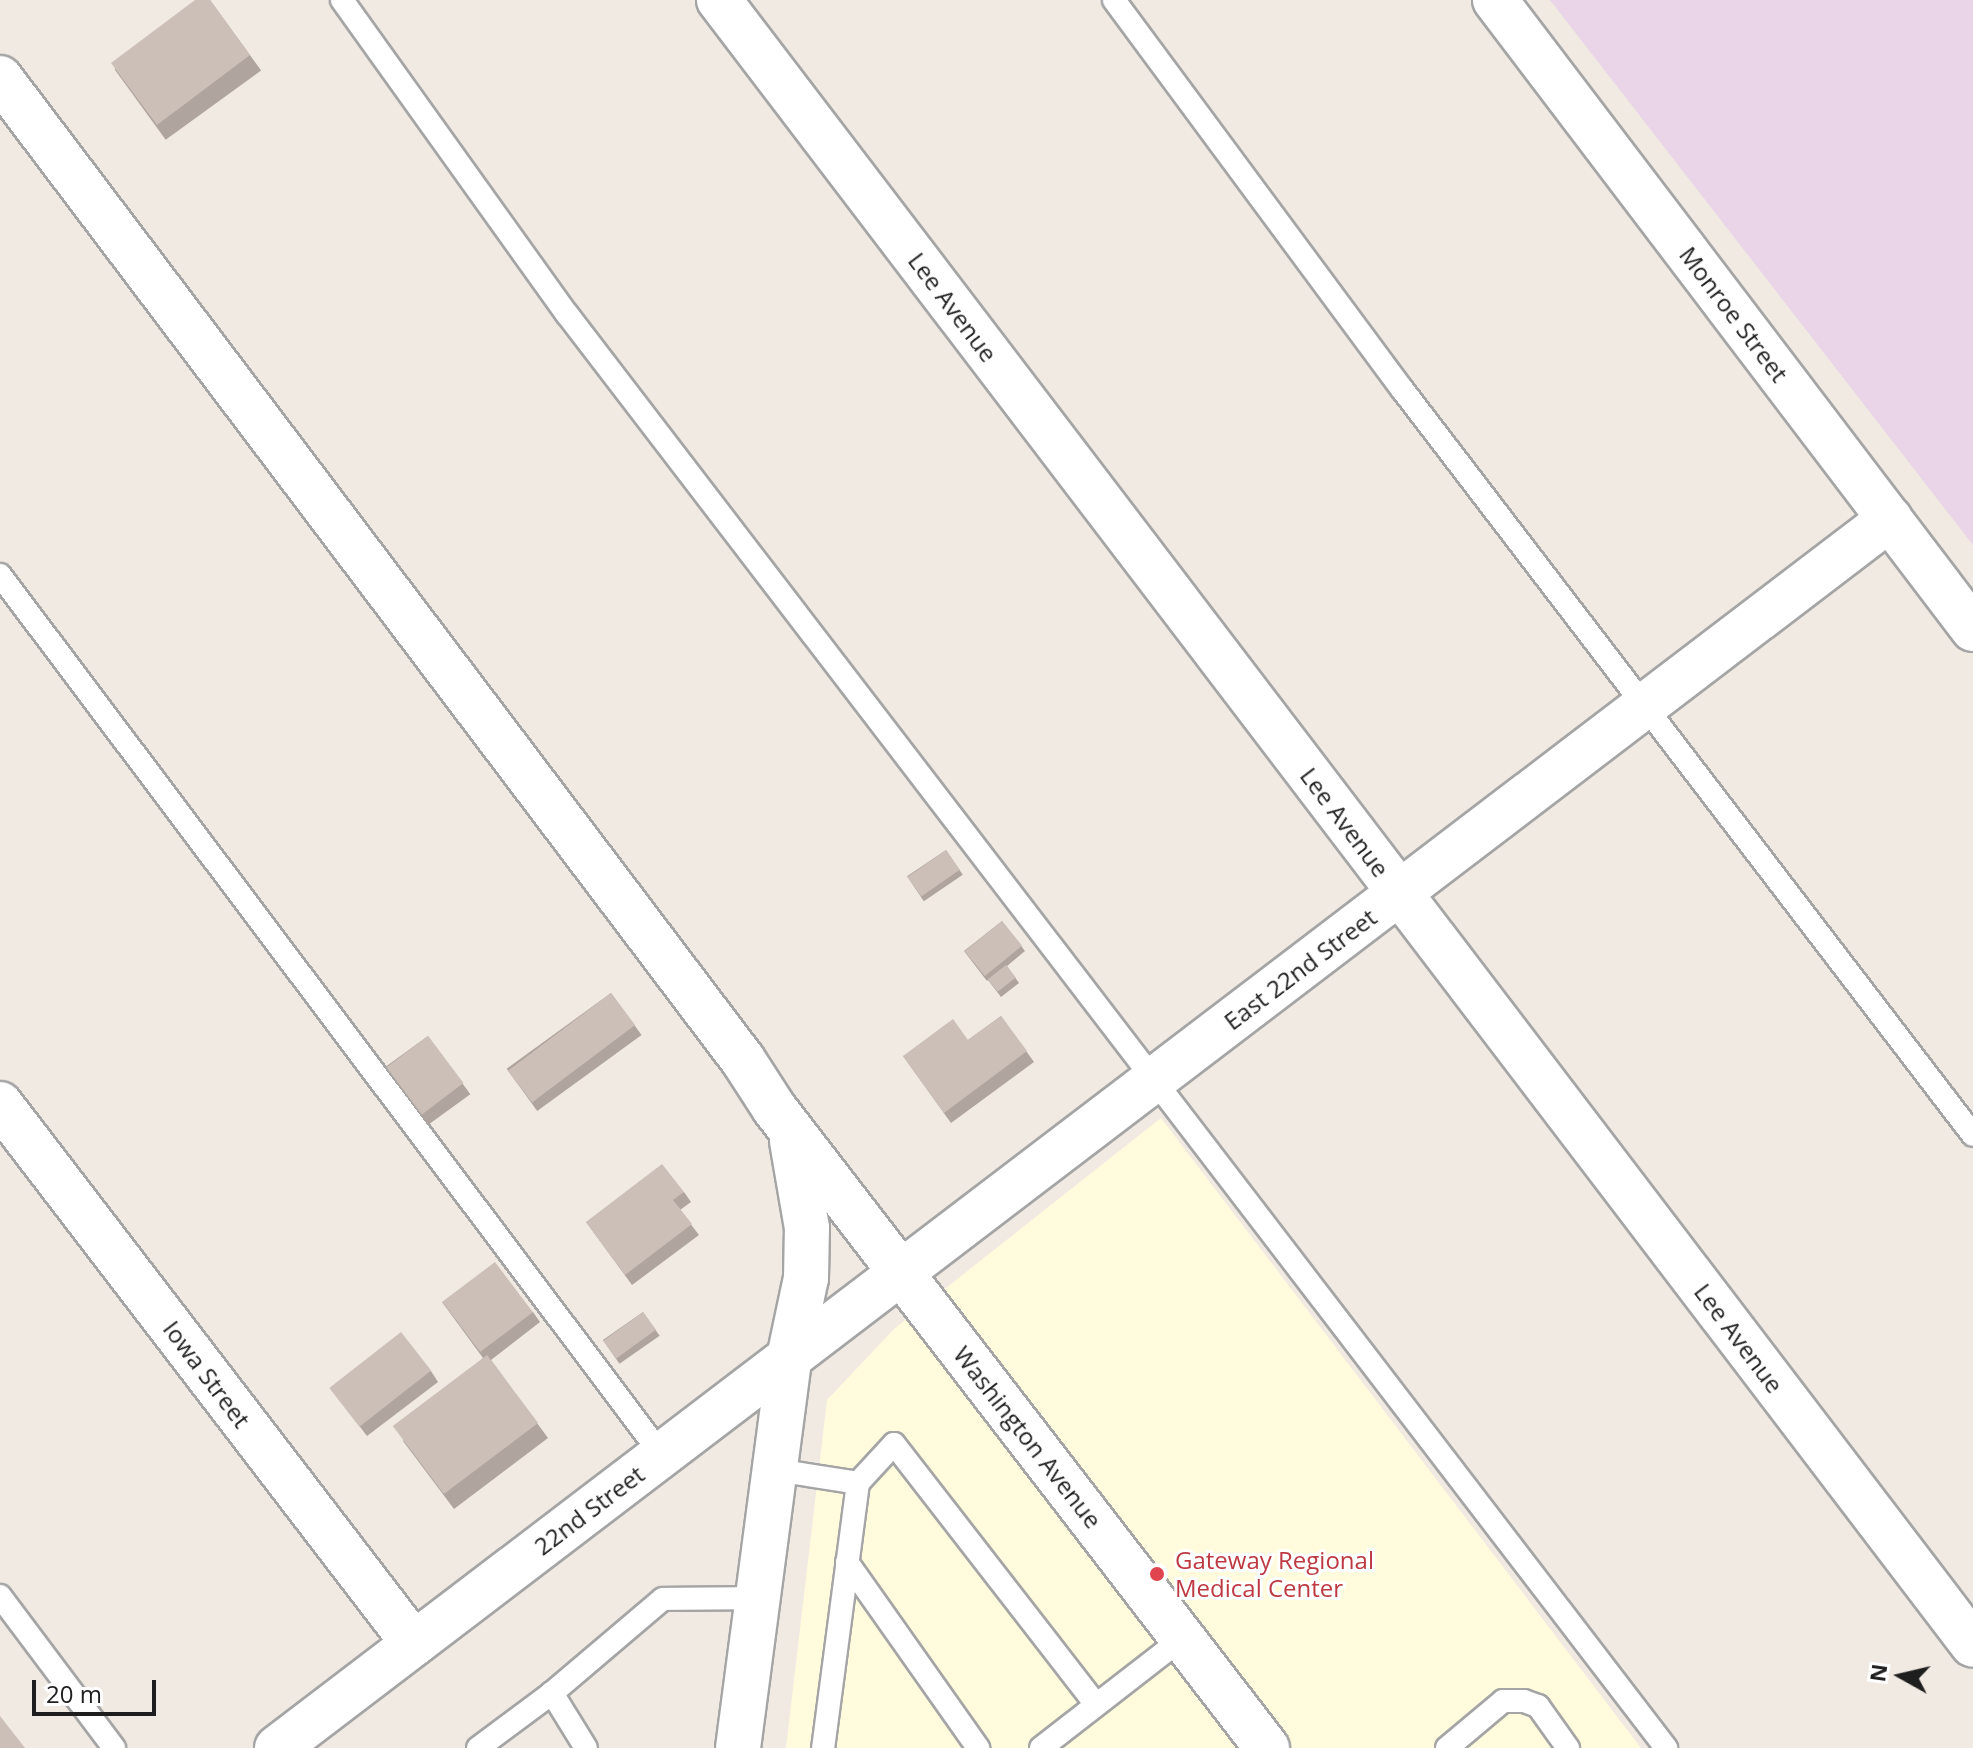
<!DOCTYPE html>
<style>
body{margin:0}
#map{position:relative;width:1973px;height:1748px;overflow:hidden;background:#f0eae2;font-family:"Open Sans",sans-serif}
div>[style]{position:absolute}
[style*='--x']{left:calc(var(--x)*1px);top:calc(var(--y)*1px);width:calc(var(--w)*1px);rotate:calc(var(--a)*1deg)}
.industrial>*{inset:0;background:#e9d4e8}
.education>*{inset:0;background:#fffbdc}
.roads{filter:drop-shadow(2px 0 #a5a5a5) drop-shadow(-2px 0 #a5a5a5) drop-shadow(0 2px #a5a5a5) drop-shadow(0 -2px #a5a5a5)}
.lane>*{height:22px;margin:-11px;padding:0 11px;transform-origin:11px;border-radius:11px;background:#fff}
.street>*{height:44px;margin:-22px;padding:0 22px;transform-origin:22px;border-radius:22px;background:#fff}
.wall>*{inset:0;background:#afa49e;transform-origin:0 0}
.building>*{inset:0;background:#ccbfb8;transform-origin:0 0}
.dots>*{width:22px;height:22px;translate:-50% -50%;box-sizing:border-box;border:4px solid #fff;border-radius:50%}
span{translate:-50% -50%;white-space:nowrap;text-align:center;line-height:1.15;-webkit-text-stroke:6px #fff;paint-order:stroke}
.street-label{font-size:24px;color:#1e1e1e}
.health-label{font-size:24px;color:#be3a42}
.left{translate:0 -50%;text-align:left}
.north{position:absolute;left:1861px;top:1636px;width:80px;height:80px;-webkit-text-stroke:6px #fff;paint-order:stroke;rotate:278deg;font-size:22px;font-weight:700;line-height:32px;text-align:center;color:#1e1e1e}
.north::after{content:'';display:block;margin:auto;width:28px;height:36px;background:#1e1e1e;clip-path:polygon(50% 0,100% 100%,50% 72%,0 100%)}
.scale{position:absolute;left:32px;top:1680px;width:124px;height:36px;box-sizing:border-box;border:4px solid #1e1e1e;border-top:0;padding-left:10px;font-size:24px;line-height:28px;white-space:nowrap;color:#1e1e1e;-webkit-text-stroke:6px #fff;paint-order:stroke}
</style>
<div id="map">
<div class="industrial">
<i style="clip-path:polygon(1550px 0,1973px 0,1973px 545px)"></i>
</div>
<div class="education">
<i style="clip-path:polygon(1161px 1118px,1641px 1748px,786px 1748px,827px 1400px,894px 1329px)"></i>
</div>
<div class="roads">
<div class="lane">
<i style="--x:342;--y:0;--w:386;--a:54.4"></i>
<i style="--x:567;--y:314;--w:1807;--a:52.53"></i>
<i style="--x:1114;--y:0;--w:484;--a:53.5"></i>
<i style="--x:1402;--y:389;--w:939;--a:52.57"></i>
<i style="--x:0;--y:575;--w:1101;--a:53.05"></i>
<i style="--x:776;--y:1470;--w:83;--a:9"></i>
<i style="--x:858;--y:1483;--w:267;--a:97.5"></i>
<i style="--x:858;--y:1483;--w:53;--a:-47.3"></i>
<i style="--x:894;--y:1444;--w:329;--a:52.2"></i>
<i style="--x:847;--y:1562;--w:228;--a:54.8"></i>
<i style="--x:0;--y:1596;--w:190;--a:53.1"></i>
<i style="--x:478;--y:1748;--w:92;--a:-36.6"></i>
<i style="--x:586;--y:1748;--w:65;--a:-121.7"></i>
<i style="--x:552;--y:1693;--w:145;--a:-40.3"></i>
<i style="--x:663;--y:1599;--w:96;--a:-0.6"></i>
<i style="--x:1041;--y:1748;--w:180;--a:-37.8"></i>
<i style="--x:1447;--y:1748;--w:73;--a:-40"></i>
<i style="--x:1503;--y:1701;--w:21;--a:0"></i>
<i style="--x:1524;--y:1701;--w:15;--a:20"></i>
<i style="--x:1538;--y:1706;--w:52;--a:54.5"></i>
</div>
<div class="street">
<i style="--x:719;--y:0;--w:2068;--a:52.68"></i>
<i style="--x:1495;--y:0;--w:790;--a:52.77"></i>
<i style="--x:0;--y:78;--w:1231;--a:52.89"></i>
<i style="--x:743;--y:1060;--w:57;--a:57.1"></i>
<i style="--x:774;--y:1108;--w:808;--a:52.39"></i>
<i style="--x:0;--y:1104;--w:680;--a:52.52"></i>
<i style="--x:277;--y:1748;--w:2028;--a:-37.31"></i>
<i style="--x:738;--y:1748;--w:393;--a:-82.5"></i>
<i style="--x:789;--y:1358;--w:82;--a:-78"></i>
<i style="--x:806;--y:1278;--w:50;--a:-88.9"></i>
<i style="--x:807;--y:1228;--w:88;--a:-99.8"></i>
</div>
</div>
<div class="wall">
<i style="left:210px;top:0;width:87px;height:118px;rotate:54deg"></i>
<i style="left:946px;top:850px;width:30px;height:47px;rotate:56deg"></i>
<i style="clip-path:polygon(1002px 921px,1025px 951px,1007px 966px,1019px 983px,1001px 997px,988px 980px,987px 981px,964px 951px)"></i>
<i style="left:611px;top:993px;width:52px;height:129px;rotate:54deg"></i>
<i style="clip-path:polygon(1001px 1016px,1034px 1062px,951px 1123px,903px 1056px,968px 1040px)"></i>
<i style="left:428px;top:1036px;width:72px;height:52px;rotate:54deg"></i>
<i style="clip-path:polygon(684px 1192px,691px 1202px,680px 1210px,699px 1235px,632px 1285px,586px 1222px)"></i>
<i style="clip-path:polygon(442px 1302px,533px 1312px,540px 1322px,491px 1360px,548px 1438px,454px 1509px,403px 1441px,483px 1358px)"></i>
<i style="left:643px;top:1312px;width:29px;height:49px;rotate:55deg"></i>
<i style="clip-path:polygon(431px 1371px,438px 1382px,367px 1436px,337px 1397px)"></i>
</div>
<div class="building">
<i style="clip-path:polygon(195px 0,210px 0,250px 55px,157px 125px,111px 63px)"></i>
<i style="left:946px;top:850px;width:24px;height:47px;rotate:55deg"></i>
<i style="left:1002px;top:921px;width:32px;height:48px;rotate:51deg"></i>
<i style="left:1006px;top:965px;width:16px;height:23px;rotate:52deg"></i>
<i style="left:611px;top:993px;width:40px;height:129px;rotate:53deg"></i>
<i style="clip-path:polygon(1001px 1016px,1027px 1051px,944px 1113px,903px 1056px,953px 1019px,968px 1040px)"></i>
<i style="left:428px;top:1036px;width:59px;height:52px;rotate:53deg"></i>
<i style="clip-path:polygon(662px 1164px,684px 1192px,673px 1200px,692px 1224px,625px 1275px,586px 1222px)"></i>
<i style="left:495px;top:1262px;width:63px;height:66px;rotate:53deg"></i>
<i style="left:643px;top:1312px;width:22px;height:49px;rotate:54deg"></i>
<i style="left:401px;top:1332px;width:49px;height:91px;rotate:52deg"></i>
<i style="left:487px;top:1355px;width:85px;height:118px;rotate:53deg"></i>
<i style="clip-path:polygon(0 1716px,25px 1748px,0 1748px)"></i>
</div>
<div class="dots">
<i style="left:1157px;top:1574px;background:#e0444e"></i>
</div>
<div class="street-label">
<span style="left:953px;top:307px;rotate:53deg">Lee Avenue</span>
<span style="left:1734px;top:314px;rotate:53deg">Monroe Street</span>
<span style="left:1345px;top:822px;rotate:53deg">Lee Avenue</span>
<span style="left:1300px;top:969px;rotate:-37deg">East 22nd Street</span>
<span style="left:1739px;top:1338px;rotate:53deg">Lee Avenue</span>
<span style="left:207px;top:1374px;rotate:53deg">Iowa Street</span>
<span style="left:1028px;top:1437px;rotate:52deg">Washington Avenue</span>
<span style="left:589px;top:1510px;rotate:-37deg">22nd Street</span>
</div>
<div class="health-label">
<span class="left" style="left:1175px;top:1574px">Gateway Regional<br>Medical Center</span>
</div>
<div class="north">N</div>
<div class="scale">20 m</div>
</div>
